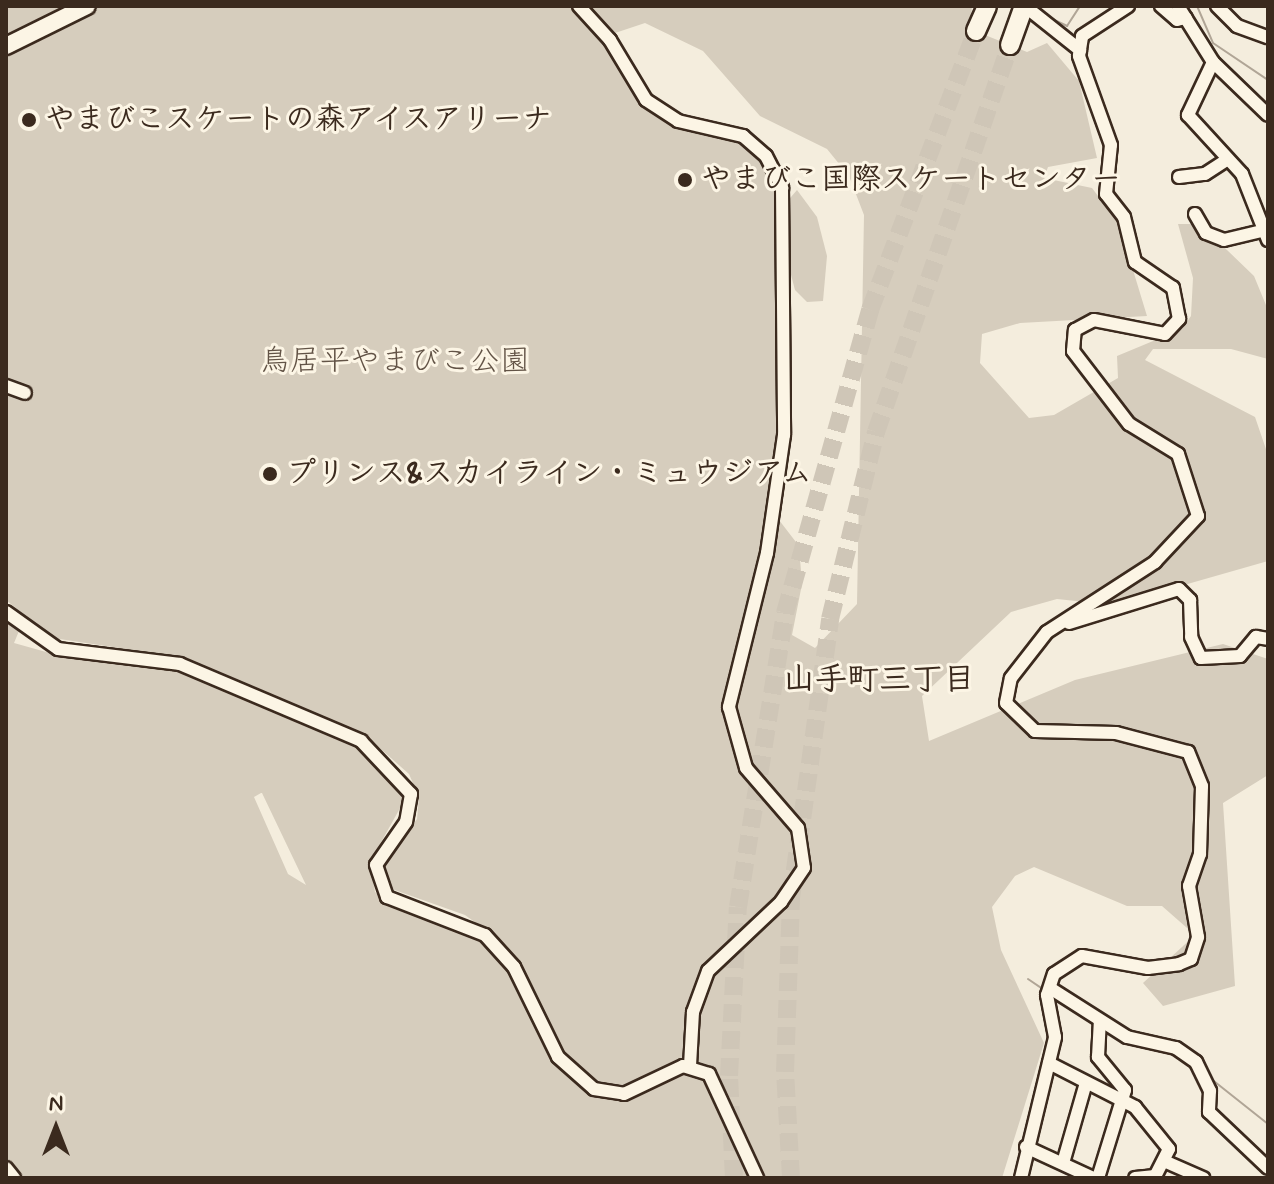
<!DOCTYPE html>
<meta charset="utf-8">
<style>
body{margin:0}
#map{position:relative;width:1274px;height:1184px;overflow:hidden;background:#f4eddd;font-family:Mynerve,"Klee One",sans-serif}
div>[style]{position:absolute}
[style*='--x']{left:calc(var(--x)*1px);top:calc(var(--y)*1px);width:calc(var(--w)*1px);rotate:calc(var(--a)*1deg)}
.green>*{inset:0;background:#d6cdbd}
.stream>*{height:2px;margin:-1px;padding:0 1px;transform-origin:1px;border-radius:1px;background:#b0a596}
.highway-tunnel>*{height:18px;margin-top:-9px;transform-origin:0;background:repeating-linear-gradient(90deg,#cfc6b7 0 18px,transparent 0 27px)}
.roads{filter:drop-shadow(2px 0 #3b2a1e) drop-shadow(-2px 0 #3b2a1e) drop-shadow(0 2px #3b2a1e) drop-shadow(0 -2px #3b2a1e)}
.minor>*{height:12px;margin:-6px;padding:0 6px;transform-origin:6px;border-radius:6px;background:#fcf5e5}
.major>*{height:16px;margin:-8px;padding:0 8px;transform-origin:8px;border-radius:8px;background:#fcf5e5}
.highway>*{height:18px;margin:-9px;padding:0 9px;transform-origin:9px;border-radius:9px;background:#fcf5e5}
.dots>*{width:22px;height:22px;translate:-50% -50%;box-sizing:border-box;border:4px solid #fcf5e5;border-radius:50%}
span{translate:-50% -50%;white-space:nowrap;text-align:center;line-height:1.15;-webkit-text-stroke:6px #fcf5e5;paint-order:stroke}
.poi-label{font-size:30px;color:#3b2a1e;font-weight:700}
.left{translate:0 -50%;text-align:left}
.park-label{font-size:30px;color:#625346}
.neighbourhood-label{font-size:32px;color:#3b2a1e;font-weight:700}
.frame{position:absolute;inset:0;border:8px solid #3b2a1e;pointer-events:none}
.north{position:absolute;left:16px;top:1088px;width:80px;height:80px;-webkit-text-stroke:6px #fcf5e5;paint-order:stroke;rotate:0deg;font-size:22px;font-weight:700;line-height:32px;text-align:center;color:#3b2a1e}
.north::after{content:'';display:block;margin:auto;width:28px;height:36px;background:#3b2a1e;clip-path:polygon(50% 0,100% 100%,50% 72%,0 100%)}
</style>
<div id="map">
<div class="green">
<i style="clip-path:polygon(evenodd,6px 6px,972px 6px,970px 29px,1027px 52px,1047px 43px,1079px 81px,1097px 158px,1048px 167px,1044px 178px,1092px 188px,1119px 224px,1147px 316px,1020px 323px,982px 334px,980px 363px,1029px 418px,1054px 415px,1118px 378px,1117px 356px,1182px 329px,1191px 316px,1193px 278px,1178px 224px,1200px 224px,1254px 276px,1268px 310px,1268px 359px,1231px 349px,1153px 349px,1145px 360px,1255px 417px,1268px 455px,1268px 561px,1114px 605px,1057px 599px,1011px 612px,922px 696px,929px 741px,1075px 680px,1223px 644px,1268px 659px,1268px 775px,1223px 803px,1235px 986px,1163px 1006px,1143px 983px,1195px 935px,1162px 906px,1127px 906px,1034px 867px,1015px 876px,992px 907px,1001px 950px,1044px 1043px,1002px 1178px,6px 1178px,6px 618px,19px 631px,14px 643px,64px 657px,185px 671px,355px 742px,402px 788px,404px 801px,370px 862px,375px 892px,395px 909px,501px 941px,465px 915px,389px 888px,384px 866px,417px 819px,419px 797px,409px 774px,366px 736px,185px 658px,53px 638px,6px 600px,6px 6px,645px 23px,703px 51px,760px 116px,827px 149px,849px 176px,864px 215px,857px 604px,815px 648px,792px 635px,802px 584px,799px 546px,769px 507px,780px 415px,776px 187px,760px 156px,734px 137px,670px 122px,644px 108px,615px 58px,612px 34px,645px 23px,6px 6px,261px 793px,262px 793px,306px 885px,288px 874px,254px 797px,261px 793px)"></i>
<i style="clip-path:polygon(797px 190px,817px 217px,827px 256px,823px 301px,807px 302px,795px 290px,785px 252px,785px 204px)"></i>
</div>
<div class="stream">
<i style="--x:1197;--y:6;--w:40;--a:66.6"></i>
<i style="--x:1213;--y:43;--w:66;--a:33.9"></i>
<i style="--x:1050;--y:18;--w:19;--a:25"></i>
<i style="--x:1067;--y:26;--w:24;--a:-57"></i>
<i style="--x:1028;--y:979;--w:18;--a:34"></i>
<i style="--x:1210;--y:1078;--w:74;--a:38.4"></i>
</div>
<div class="highway-tunnel">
<i style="--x:734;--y:1178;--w:102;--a:-92.8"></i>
<i style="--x:729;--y:1076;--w:169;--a:-87"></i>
<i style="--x:738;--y:907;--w:298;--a:-80.9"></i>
<i style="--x:785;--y:613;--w:315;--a:-74.3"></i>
<i style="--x:870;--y:310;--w:298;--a:-69.2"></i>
<i style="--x:791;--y:1178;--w:106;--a:-93.2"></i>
<i style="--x:785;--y:1072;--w:174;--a:-88"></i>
<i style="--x:791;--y:898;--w:282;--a:-82"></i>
<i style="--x:830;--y:619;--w:193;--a:-76.2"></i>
<i style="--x:876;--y:432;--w:410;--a:-70.9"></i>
</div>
<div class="roads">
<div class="minor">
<i style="--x:579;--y:6;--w:46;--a:47.6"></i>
<i style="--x:610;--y:40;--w:70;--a:59"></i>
<i style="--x:646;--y:100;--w:38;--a:33"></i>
<i style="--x:678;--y:121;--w:67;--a:13"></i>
<i style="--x:743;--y:136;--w:30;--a:41"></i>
<i style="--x:766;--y:156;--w:36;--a:63"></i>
<i style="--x:782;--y:188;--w:247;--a:89.5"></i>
<i style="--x:784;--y:435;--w:119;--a:98.2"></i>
<i style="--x:767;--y:553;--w:159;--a:103.9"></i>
<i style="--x:729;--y:707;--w:63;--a:74.4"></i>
<i style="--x:746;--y:768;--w:79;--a:49.1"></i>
<i style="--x:798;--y:828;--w:40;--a:81.5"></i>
<i style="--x:804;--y:868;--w:41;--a:124.1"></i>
<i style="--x:781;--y:902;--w:100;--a:136.6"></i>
<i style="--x:708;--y:971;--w:44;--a:110.1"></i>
<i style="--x:693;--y:1012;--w:54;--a:93.2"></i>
<i style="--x:1161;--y:6;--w:21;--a:41"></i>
<i style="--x:1177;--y:20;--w:9;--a:-13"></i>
<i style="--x:1178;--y:6;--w:66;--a:58"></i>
<i style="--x:1213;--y:62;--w:76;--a:43.9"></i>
<i style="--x:1217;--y:6;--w:28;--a:45"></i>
<i style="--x:1237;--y:26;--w:33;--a:20"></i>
<i style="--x:1031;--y:11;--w:63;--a:38.5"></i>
<i style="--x:1213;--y:62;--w:59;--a:115.3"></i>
<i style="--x:1188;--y:115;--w:80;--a:47.5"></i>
<i style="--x:1242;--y:174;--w:71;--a:68.5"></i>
<i style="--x:1179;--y:177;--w:26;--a:-7"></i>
<i style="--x:1205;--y:174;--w:27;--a:-33"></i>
<i style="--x:1195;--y:214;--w:22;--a:60"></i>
<i style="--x:1206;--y:233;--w:19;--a:21"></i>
<i style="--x:1224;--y:240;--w:43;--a:-13.4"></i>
<i style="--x:6;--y:386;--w:20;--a:20"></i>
<i style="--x:6;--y:612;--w:64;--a:35.4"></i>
<i style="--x:58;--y:649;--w:123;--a:7"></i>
<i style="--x:180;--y:664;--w:197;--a:23"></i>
<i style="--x:361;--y:741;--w:73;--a:46.7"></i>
<i style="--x:411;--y:794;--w:28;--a:100"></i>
<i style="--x:406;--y:822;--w:52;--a:124.9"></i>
<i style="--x:376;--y:865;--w:34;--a:71"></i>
<i style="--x:387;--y:897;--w:105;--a:21.2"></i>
<i style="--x:485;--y:935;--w:43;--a:47.8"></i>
<i style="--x:514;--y:967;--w:100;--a:63.9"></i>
<i style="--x:558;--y:1057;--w:48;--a:41.6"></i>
<i style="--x:594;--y:1089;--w:30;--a:9"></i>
<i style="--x:624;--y:1094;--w:65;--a:-25.4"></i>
<i style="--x:683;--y:1066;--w:27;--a:17"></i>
<i style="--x:709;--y:1074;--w:115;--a:65.2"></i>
<i style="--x:1069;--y:623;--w:115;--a:-17.2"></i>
<i style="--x:1179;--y:589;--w:16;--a:45"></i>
<i style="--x:1190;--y:600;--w:37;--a:88"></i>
<i style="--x:1191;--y:637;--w:23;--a:65"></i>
<i style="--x:1201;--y:658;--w:39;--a:-3"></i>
<i style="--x:1240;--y:656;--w:25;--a:-50"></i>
<i style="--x:1256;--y:637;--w:12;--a:9"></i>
<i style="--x:1050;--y:988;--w:91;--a:32.5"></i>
<i style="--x:1127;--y:1037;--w:50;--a:12.7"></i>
<i style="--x:1176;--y:1048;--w:24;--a:35"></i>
<i style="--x:1196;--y:1062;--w:32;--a:64"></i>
<i style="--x:1210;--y:1091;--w:21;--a:93"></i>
<i style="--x:1209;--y:1112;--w:81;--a:43.5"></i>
<i style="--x:1049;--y:1063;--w:97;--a:27.1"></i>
<i style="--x:1135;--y:1107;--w:54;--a:51"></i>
<i style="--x:1169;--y:1149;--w:30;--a:117"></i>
<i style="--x:1155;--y:1176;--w:20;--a:174"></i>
<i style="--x:1026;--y:1147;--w:74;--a:24.8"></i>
<i style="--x:1164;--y:1161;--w:43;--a:23.6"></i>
<i style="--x:1063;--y:1163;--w:83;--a:-74"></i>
<i style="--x:6;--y:1168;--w:13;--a:51"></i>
<i style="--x:1021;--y:1178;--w:145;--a:-76.4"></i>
<i style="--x:1055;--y:1037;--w:43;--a:-100.8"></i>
<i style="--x:1047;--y:995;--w:22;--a:-72"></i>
<i style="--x:1054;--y:974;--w:33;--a:-33"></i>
<i style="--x:1082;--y:956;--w:67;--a:10.3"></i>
<i style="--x:1148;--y:968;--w:31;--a:-7"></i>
<i style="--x:1179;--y:964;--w:13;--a:-23"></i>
<i style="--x:1191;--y:959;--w:23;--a:-72"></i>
<i style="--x:1198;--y:937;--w:52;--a:-100"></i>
<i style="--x:1189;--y:886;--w:34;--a:-71"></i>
<i style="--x:1200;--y:854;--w:68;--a:-88.3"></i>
<i style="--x:1202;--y:786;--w:37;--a:-112"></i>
<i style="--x:1188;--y:752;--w:74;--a:-165.2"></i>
<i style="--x:1116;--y:733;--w:81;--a:-178.6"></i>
<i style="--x:1035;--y:731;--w:40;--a:-136"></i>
<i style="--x:1006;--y:703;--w:25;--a:-79"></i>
<i style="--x:1011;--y:678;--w:58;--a:-52"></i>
<i style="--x:1047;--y:632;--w:129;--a:-32.9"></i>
<i style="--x:1155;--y:562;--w:63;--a:-46.9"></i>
<i style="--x:1198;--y:516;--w:65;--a:-107.9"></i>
<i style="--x:1178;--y:454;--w:57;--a:-148.5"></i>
<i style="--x:1129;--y:424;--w:92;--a:-127.5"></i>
<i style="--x:1073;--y:351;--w:21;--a:-85"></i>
<i style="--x:1075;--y:330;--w:21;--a:-28"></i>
<i style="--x:1094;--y:320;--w:72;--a:11.2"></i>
<i style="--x:1165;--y:334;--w:21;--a:-47"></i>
<i style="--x:1179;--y:319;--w:32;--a:-101"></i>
<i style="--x:1173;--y:288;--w:46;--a:-145.6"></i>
<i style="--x:1135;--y:262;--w:46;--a:-103.7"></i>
<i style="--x:1124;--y:217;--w:29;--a:-128"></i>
<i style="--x:1106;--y:194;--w:49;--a:-84.2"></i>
<i style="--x:1111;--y:145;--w:95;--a:-109.8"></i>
<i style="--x:1079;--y:56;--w:20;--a:-81"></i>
<i style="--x:1082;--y:36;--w:55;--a:-33.1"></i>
<i style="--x:1098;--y:1178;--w:92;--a:-72.9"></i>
<i style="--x:1125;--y:1090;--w:43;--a:-129.3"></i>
<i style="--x:1098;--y:1057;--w:36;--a:-87"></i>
</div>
<div class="major">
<i style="--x:6;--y:46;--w:90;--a:-26.3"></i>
</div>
<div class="highway">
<i style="--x:976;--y:31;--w:27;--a:-66"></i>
<i style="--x:1010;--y:45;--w:41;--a:-70.3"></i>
</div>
</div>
<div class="dots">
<i style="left:29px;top:120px;background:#3b2a1e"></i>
<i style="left:685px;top:180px;background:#3b2a1e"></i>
<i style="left:270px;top:474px;background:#3b2a1e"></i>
</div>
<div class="poi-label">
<span class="left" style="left:45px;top:120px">やまびこスケートの森アイスアリーナ</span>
<span class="left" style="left:701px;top:180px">やまびこ国際スケートセンター</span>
<span class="left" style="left:286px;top:474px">プリンス&amp;スカイライン・ミュウジアム</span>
</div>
<div class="park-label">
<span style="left:395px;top:362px">鳥居平やまびこ公園</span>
</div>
<div class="neighbourhood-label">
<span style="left:879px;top:680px">山手町三丁目</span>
</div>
<div class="frame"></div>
<div class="north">N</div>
</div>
